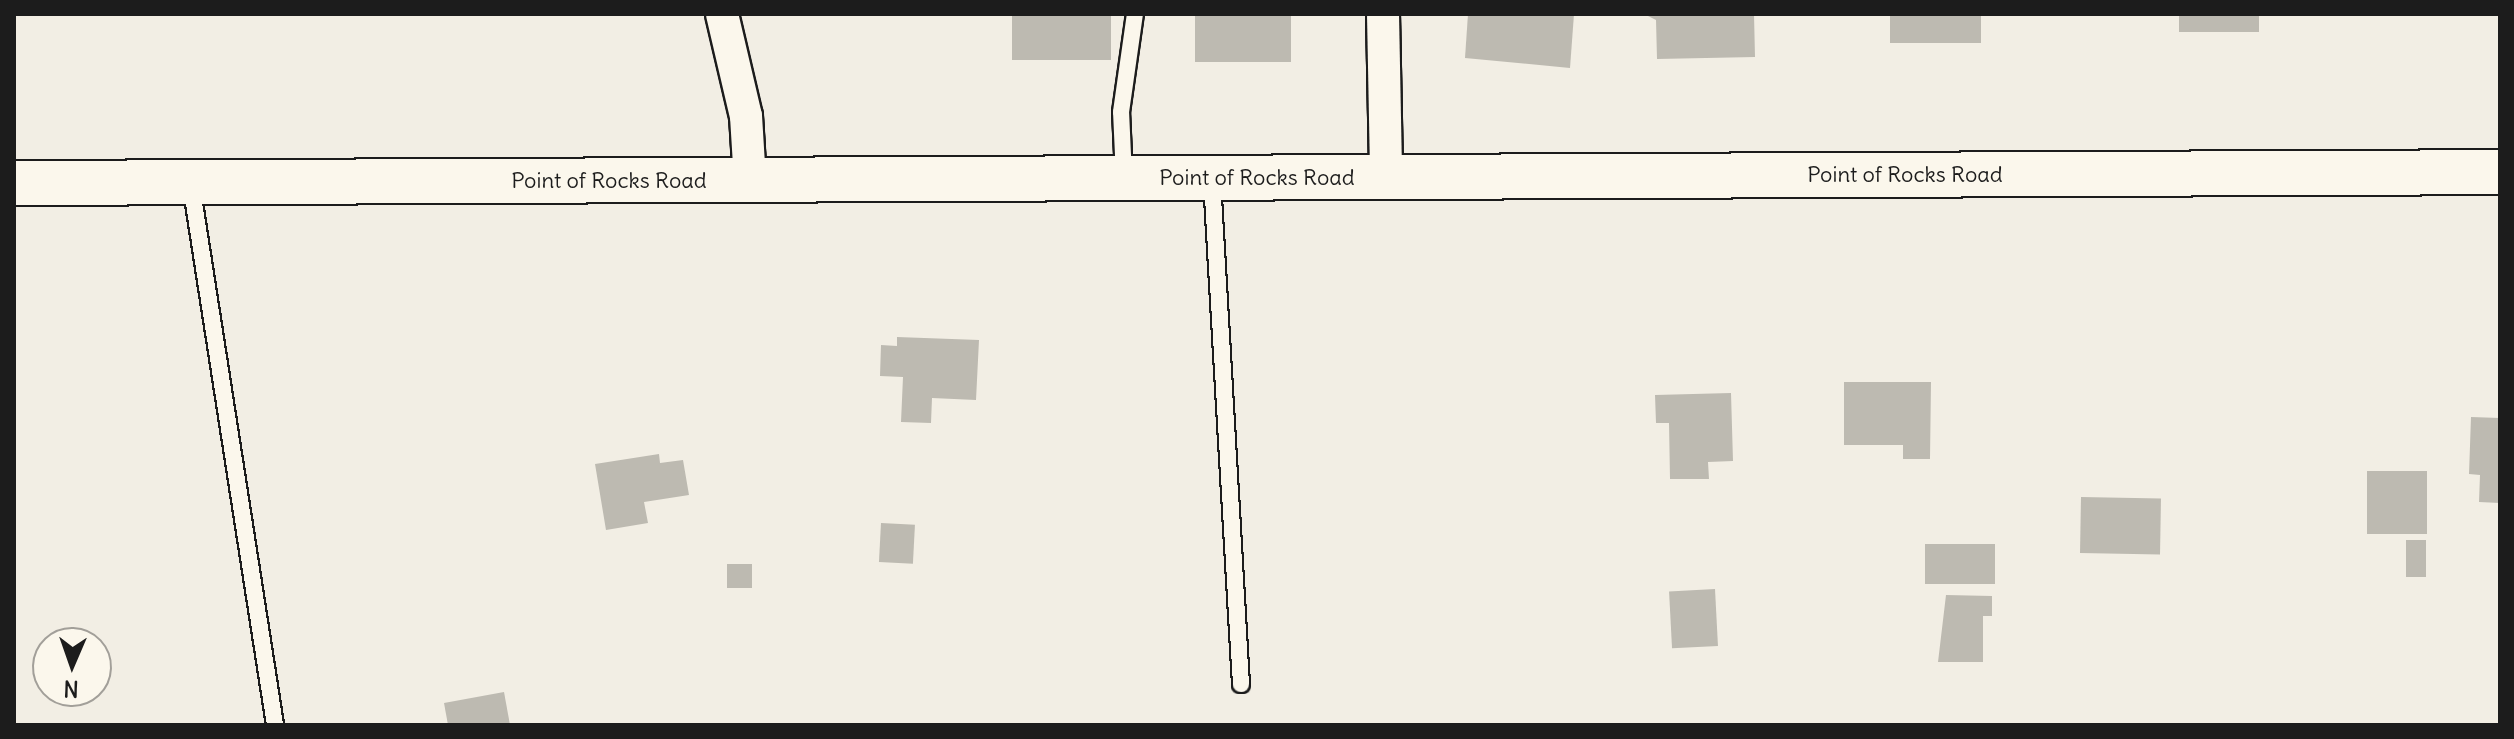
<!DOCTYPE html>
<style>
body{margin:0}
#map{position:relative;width:2514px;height:739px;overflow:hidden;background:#f2eee4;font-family:Delius,sans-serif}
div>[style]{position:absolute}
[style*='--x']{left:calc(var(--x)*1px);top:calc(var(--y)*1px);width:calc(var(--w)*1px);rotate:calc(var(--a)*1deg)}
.building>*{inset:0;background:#bdbab1;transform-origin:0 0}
.roads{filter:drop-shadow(2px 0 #1c1c1c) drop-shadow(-2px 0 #1c1c1c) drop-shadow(0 2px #1c1c1c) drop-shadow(0 -2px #1c1c1c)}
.lane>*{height:16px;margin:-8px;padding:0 8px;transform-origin:8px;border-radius:8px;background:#fbf7ec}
.street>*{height:32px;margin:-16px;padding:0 16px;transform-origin:16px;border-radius:16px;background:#fbf7ec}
.secondary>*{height:44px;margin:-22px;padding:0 22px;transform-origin:22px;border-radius:22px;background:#fbf7ec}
span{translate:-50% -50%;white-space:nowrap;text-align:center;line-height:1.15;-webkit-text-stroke:7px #fbf7ec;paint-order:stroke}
.street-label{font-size:22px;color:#1c1c1c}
.frame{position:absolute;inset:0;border:16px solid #1c1c1c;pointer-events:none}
.north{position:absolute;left:32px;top:627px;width:80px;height:80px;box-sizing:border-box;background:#fbf7ec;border:2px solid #a29f99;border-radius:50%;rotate:182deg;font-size:22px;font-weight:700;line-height:32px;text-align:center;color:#1c1c1c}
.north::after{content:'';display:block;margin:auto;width:28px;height:36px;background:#1c1c1c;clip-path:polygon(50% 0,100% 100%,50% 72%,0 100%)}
</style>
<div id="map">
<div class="building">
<i style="left:1012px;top:14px;width:99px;height:46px"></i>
<i style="left:1195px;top:14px;width:96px;height:48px"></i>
<i style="clip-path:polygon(1468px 14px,1574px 14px,1570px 68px,1465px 58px)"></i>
<i style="clip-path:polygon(1644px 14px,1754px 14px,1755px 57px,1657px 59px,1656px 20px)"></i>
<i style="left:1890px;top:14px;width:91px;height:29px"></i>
<i style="left:2179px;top:14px;width:80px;height:18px"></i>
<i style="clip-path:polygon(897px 337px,979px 340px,976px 400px,932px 398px,931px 423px,901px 422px,903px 377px,880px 376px,881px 345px,897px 346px)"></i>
<i style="clip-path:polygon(1844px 382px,1931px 382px,1930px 459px,1903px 459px,1903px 445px,1844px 445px)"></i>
<i style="clip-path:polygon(1731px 393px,1733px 461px,1708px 462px,1709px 479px,1670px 479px,1669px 423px,1656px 423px,1655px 395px)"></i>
<i style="clip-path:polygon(2471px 417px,2500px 418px,2500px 503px,2479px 502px,2480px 475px,2469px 474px)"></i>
<i style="clip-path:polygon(659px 454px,660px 463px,683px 460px,689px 495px,644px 502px,648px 523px,606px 530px,595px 464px)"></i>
<i style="left:2367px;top:471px;width:60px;height:63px"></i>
<i style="left:2081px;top:497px;width:80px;height:56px;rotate:1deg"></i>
<i style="left:881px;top:523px;width:34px;height:39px;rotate:3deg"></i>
<i style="left:2406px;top:540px;width:20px;height:37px"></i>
<i style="left:1995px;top:544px;width:40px;height:70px;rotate:90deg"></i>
<i style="left:727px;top:564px;width:25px;height:24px"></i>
<i style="left:1715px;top:589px;width:57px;height:46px;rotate:87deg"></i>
<i style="clip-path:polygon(1946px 595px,1992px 596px,1992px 616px,1983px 616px,1983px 662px,1938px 662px)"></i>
<i style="clip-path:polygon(504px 692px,510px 725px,448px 725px,444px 703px)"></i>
</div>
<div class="roads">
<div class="lane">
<i style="--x:1124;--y:177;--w:65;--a:-92.6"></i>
<i style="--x:1121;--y:112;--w:99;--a:-81.9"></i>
<i style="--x:1212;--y:180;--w:505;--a:86.71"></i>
<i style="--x:191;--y:184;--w:547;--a:81.17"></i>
</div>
<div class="street">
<i style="--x:722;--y:14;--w:105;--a:76.8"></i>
<i style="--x:746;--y:116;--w:65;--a:86.5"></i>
<i style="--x:1383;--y:14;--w:163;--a:88.9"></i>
</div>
<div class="secondary">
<i style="--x:14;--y:183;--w:2486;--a:-0.25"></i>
</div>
</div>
<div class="street-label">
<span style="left:1905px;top:175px">Point of Rocks Road</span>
<span style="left:1257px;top:178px">Point of Rocks Road</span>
<span style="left:609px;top:181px">Point of Rocks Road</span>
</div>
<div class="frame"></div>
<div class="north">N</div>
</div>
